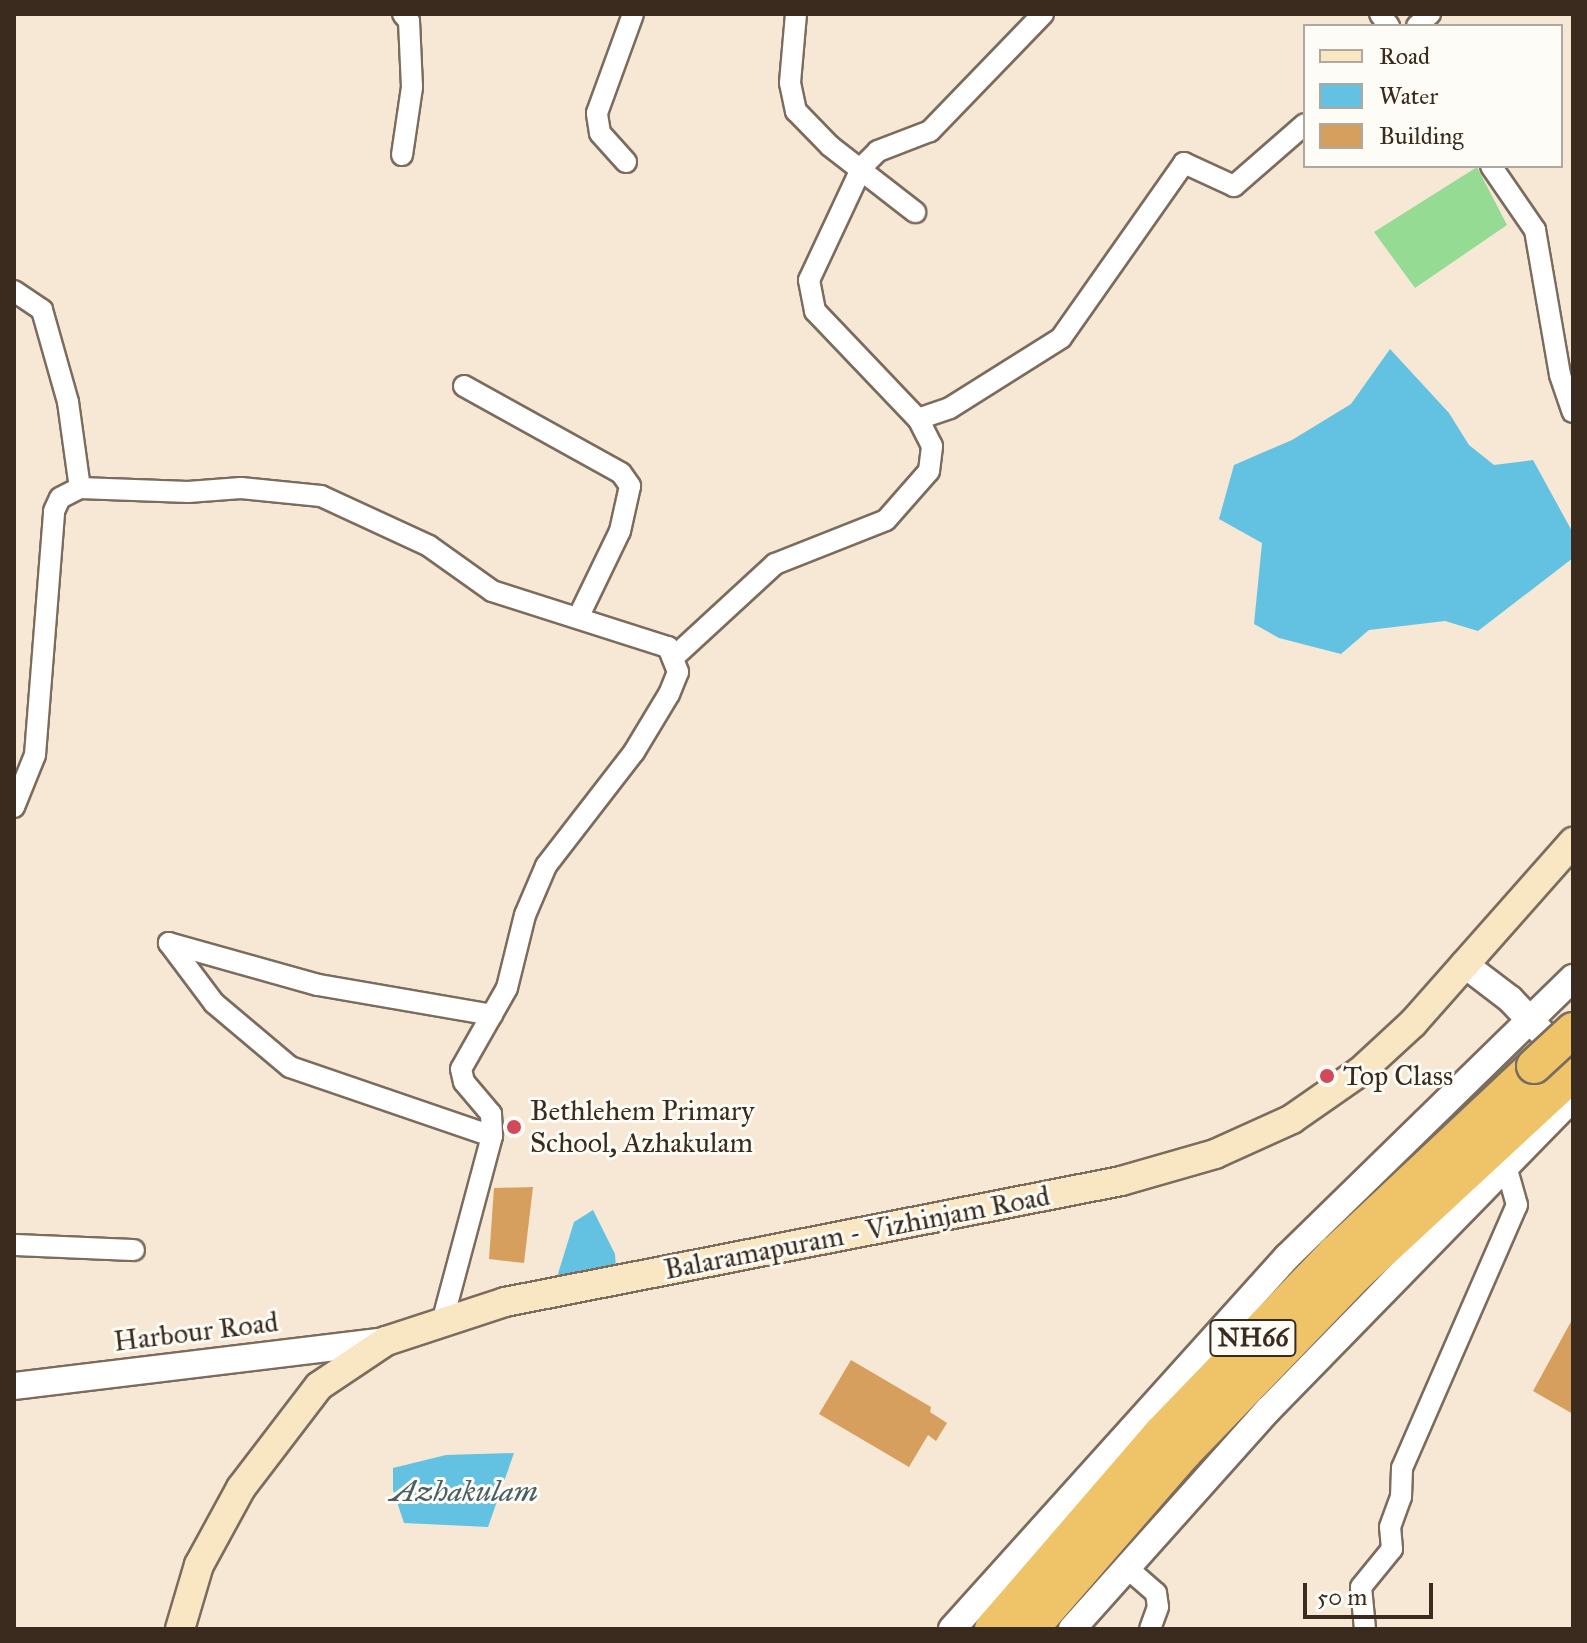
<!DOCTYPE html>
<style>
body{margin:0}
#map{position:relative;width:1587px;height:1643px;overflow:hidden;background:#f6e8d4;font-family:"IM FELL Great Primer",serif}
div>[style]{position:absolute}
[style*='--x']{left:calc(var(--x)*1px);top:calc(var(--y)*1px);width:calc(var(--w)*1px);rotate:calc(var(--a)*1deg)}
.green>*{inset:0;background:#95db94}
.water>*{inset:0;background:#63c2e1}
.building>*{inset:0;background:#d79f5e}
.roads{filter:drop-shadow(2px 0 #7c6c5e) drop-shadow(-2px 0 #7c6c5e) drop-shadow(0 2px #7c6c5e) drop-shadow(0 -2px #7c6c5e)}
.minor>*{height:20px;margin:-10px;padding:0 10px;transform-origin:10px;border-radius:10px;background:#fff}
.tertiary>*{height:26px;margin:-13px;padding:0 13px;transform-origin:13px;border-radius:13px;background:#fff}
.secondary>*{height:28px;margin:-14px;padding:0 14px;transform-origin:14px;border-radius:14px;background:#f9e7c3}
.trunk>*{height:34px;margin:-17px;padding:0 17px;transform-origin:17px;border-radius:17px;background:#efc469}
.bridges{filter:drop-shadow(2px 0 #7c6c5e) drop-shadow(-2px 0 #7c6c5e) drop-shadow(0 2px #7c6c5e) drop-shadow(0 -2px #7c6c5e)}
.trunk-bridge>*{height:34px;margin:-17px;padding:0 17px;transform-origin:17px;border-radius:17px;background:#efc469}
.dots>*{width:22px;height:22px;translate:-50% -50%;box-sizing:border-box;border:4px solid #fdfcf7;border-radius:50%}
span{translate:-50% -50%;white-space:nowrap;text-align:center;line-height:1.15;-webkit-text-stroke:6px #fdfcf7;paint-order:stroke}
.shield-label span{padding:2px 6px;background:#fdfcf7;border:2px solid;border-radius:6px;-webkit-text-stroke-width:0}
.shield-label{font-size:26px;color:#3b2a1e;font-weight:700}
.poi-label{font-size:28px;color:#3b2a1e}
.left{translate:0 -50%;text-align:left}
.street-label{font-size:28px;color:#3b2a1e}
.water-label{font-size:30px;color:#495f62;font-style:italic}
.frame{position:absolute;inset:0;border:16px solid #3b2a1e;pointer-events:none}
.legend{position:absolute;left:1303px;top:24px;width:260px;height:144px;box-sizing:border-box;background:#fdfcf7;border:2px solid #afa8a0;margin:0;padding:10px 14px;list-style:none;font-size:24px;color:#3b2a1e}
.legend li{display:flex;align-items:center;gap:16px;height:40px}
.legend b{width:40px;border:2px solid #afa8a0}
.scale{position:absolute;left:1303px;top:1583px;width:130px;height:36px;box-sizing:border-box;border:4px solid #3b2a1e;border-top:0;padding-left:10px;font-size:24px;line-height:28px;white-space:nowrap;color:#3b2a1e;-webkit-text-stroke:6px #fdfcf7;paint-order:stroke}
</style>
<div id="map">
<div class="green">
<i style="clip-path:polygon(1477px 167px,1507px 225px,1415px 288px,1374px 232px)"></i>
</div>
<div class="water">
<i style="clip-path:polygon(1390px 349px,1449px 413px,1469px 445px,1494px 465px,1533px 460px,1573px 533px,1573px 558px,1478px 631px,1445px 621px,1369px 630px,1341px 654px,1279px 638px,1254px 624px,1262px 543px,1219px 519px,1234px 465px,1292px 440px,1351px 404px)"></i>
<i style="clip-path:polygon(593px 1210px,615px 1254px,616px 1268px,557px 1277px,574px 1222px)"></i>
<i style="clip-path:polygon(514px 1453px,488px 1527px,404px 1523px,393px 1490px,393px 1468px,446px 1455px)"></i>
</div>
<div class="building">
<i style="clip-path:polygon(533px 1187px,524px 1263px,489px 1259px,494px 1188px)"></i>
<i style="clip-path:polygon(1573px 1318px,1573px 1414px,1533px 1391px)"></i>
<i style="clip-path:polygon(851px 1360px,931px 1407px,930px 1412px,947px 1423px,936px 1441px,928px 1435px,909px 1467px,819px 1414px)"></i>
</div>
<div class="roads">
<div class="minor">
<i style="--x:796;--y:14;--w:69;--a:95"></i>
<i style="--x:790;--y:83;--w:29;--a:78"></i>
<i style="--x:796;--y:111;--w:49;--a:45.8"></i>
<i style="--x:830;--y:146;--w:108;--a:37.8"></i>
<i style="--x:1043;--y:14;--w:163;--a:134"></i>
<i style="--x:930;--y:131;--w:56;--a:159"></i>
<i style="--x:878;--y:151;--w:23;--a:135"></i>
<i style="--x:862;--y:167;--w:125;--a:115.1"></i>
<i style="--x:809;--y:280;--w:32;--a:79"></i>
<i style="--x:815;--y:311;--w:149;--a:46.4"></i>
<i style="--x:918;--y:419;--w:34;--a:-19"></i>
<i style="--x:950;--y:408;--w:131;--a:-32.2"></i>
<i style="--x:1061;--y:338;--w:214;--a:-54.9"></i>
<i style="--x:1184;--y:163;--w:55;--a:24.7"></i>
<i style="--x:1234;--y:186;--w:94;--a:-41.1"></i>
<i style="--x:1380;--y:14;--w:15;--a:53"></i>
<i style="--x:1417;--y:26;--w:18;--a:-43"></i>
<i style="--x:402;--y:155;--w:69;--a:-81.6"></i>
<i style="--x:412;--y:87;--w:66;--a:-92.6"></i>
<i style="--x:409;--y:21;--w:9;--a:-131"></i>
<i style="--x:626;--y:162;--w:39;--a:-132"></i>
<i style="--x:600;--y:133;--w:20;--a:-99"></i>
<i style="--x:597;--y:113;--w:105;--a:-70"></i>
<i style="--x:1491;--y:166;--w:78;--a:55.5"></i>
<i style="--x:1535;--y:230;--w:147;--a:80.2"></i>
<i style="--x:1560;--y:375;--w:39;--a:71"></i>
<i style="--x:14;--y:291;--w:34;--a:34"></i>
<i style="--x:42;--y:310;--w:96;--a:74.2"></i>
<i style="--x:68;--y:402;--w:87;--a:82.1"></i>
<i style="--x:464;--y:386;--w:179;--a:29"></i>
<i style="--x:621;--y:473;--w:16;--a:55"></i>
<i style="--x:630;--y:486;--w:46;--a:102.5"></i>
<i style="--x:620;--y:531;--w:94;--a:115.8"></i>
<i style="--x:675;--y:656;--w:136;--a:-42.6"></i>
<i style="--x:775;--y:564;--w:119;--a:-21.6"></i>
<i style="--x:886;--y:520;--w:65;--a:-48.7"></i>
<i style="--x:929;--y:471;--w:25;--a:-83"></i>
<i style="--x:932;--y:446;--w:30;--a:-117"></i>
<i style="--x:14;--y:807;--w:56;--a:-68"></i>
<i style="--x:35;--y:755;--w:245;--a:-85.5"></i>
<i style="--x:54;--y:511;--w:14;--a:-65"></i>
<i style="--x:60;--y:498;--w:22;--a:-27"></i>
<i style="--x:80;--y:488;--w:108;--a:2.1"></i>
<i style="--x:188;--y:492;--w:53;--a:-4.3"></i>
<i style="--x:241;--y:488;--w:80;--a:5.7"></i>
<i style="--x:321;--y:496;--w:119;--a:24.8"></i>
<i style="--x:429;--y:546;--w:77;--a:35.5"></i>
<i style="--x:492;--y:591;--w:185;--a:17.7"></i>
<i style="--x:668;--y:647;--w:27;--a:68"></i>
<i style="--x:678;--y:672;--w:24;--a:112"></i>
<i style="--x:669;--y:694;--w:68;--a:121.1"></i>
<i style="--x:634;--y:752;--w:144;--a:127.7"></i>
<i style="--x:546;--y:866;--w:53;--a:113.2"></i>
<i style="--x:525;--y:915;--w:75;--a:103.9"></i>
<i style="--x:507;--y:988;--w:93;--a:119.6"></i>
<i style="--x:461;--y:1069;--w:13;--a:77"></i>
<i style="--x:464;--y:1082;--w:42;--a:49.8"></i>
<i style="--x:491;--y:1114;--w:22;--a:87"></i>
<i style="--x:492;--y:1136;--w:189;--a:105"></i>
<i style="--x:492;--y:1015;--w:177;--a:-170.2"></i>
<i style="--x:318;--y:985;--w:155;--a:-164.3"></i>
<i style="--x:169;--y:943;--w:75;--a:53.1"></i>
<i style="--x:214;--y:1003;--w:99;--a:40.1"></i>
<i style="--x:290;--y:1067;--w:213;--a:18.9"></i>
<i style="--x:14;--y:1245;--w:120;--a:2.4"></i>
<i style="--x:1125;--y:1566;--w:41;--a:41.1"></i>
<i style="--x:1156;--y:1593;--w:14;--a:82"></i>
<i style="--x:1158;--y:1607;--w:23;--a:110"></i>
<i style="--x:1365;--y:1629;--w:42;--a:-95.4"></i>
<i style="--x:1361;--y:1587;--w:49;--a:-50.8"></i>
<i style="--x:1392;--y:1549;--w:22;--a:-95"></i>
<i style="--x:1390;--y:1527;--w:32;--a:-70"></i>
<i style="--x:1401;--y:1497;--w:29;--a:-88"></i>
<i style="--x:1402;--y:1468;--w:287;--a:-66.4"></i>
<i style="--x:1517;--y:1205;--w:41;--a:-105.8"></i>
</div>
<div class="tertiary">
<i style="--x:1464;--y:964;--w:58;--a:37.3"></i>
<i style="--x:1510;--y:999;--w:83;--a:46.5"></i>
<i style="--x:14;--y:1386;--w:375;--a:-6.9"></i>
<i style="--x:952;--y:1629;--w:501;--a:-48"></i>
<i style="--x:1287;--y:1257;--w:400;--a:-44.3"></i>
<i style="--x:1072;--y:1629;--w:294;--a:-48.2"></i>
<i style="--x:1268;--y:1410;--w:436;--a:-45.7"></i>
</div>
<div class="secondary">
<i style="--x:180;--y:1629;--w:67;--a:-73.5"></i>
<i style="--x:199;--y:1565;--w:88;--a:-61.4"></i>
<i style="--x:241;--y:1488;--w:128;--a:-52.6"></i>
<i style="--x:319;--y:1386;--w:81;--a:-33.9"></i>
<i style="--x:386;--y:1341;--w:125;--a:-18.1"></i>
<i style="--x:505;--y:1302;--w:628;--a:-11.11"></i>
<i style="--x:1121;--y:1181;--w:98;--a:-16"></i>
<i style="--x:1215;--y:1154;--w:85;--a:-24.4"></i>
<i style="--x:1292;--y:1119;--w:84;--a:-34.8"></i>
<i style="--x:1361;--y:1071;--w:71;--a:-42.7"></i>
<i style="--x:1413;--y:1023;--w:242;--a:-48.5"></i>
</div>
<div class="trunk">
<i style="--x:992;--y:1629;--w:260;--a:-49.2"></i>
<i style="--x:1162;--y:1432;--w:249;--a:-46"></i>
<i style="--x:1335;--y:1253;--w:273;--a:-43.2"></i>
<i style="--x:1031;--y:1629;--w:233;--a:-49"></i>
<i style="--x:1184;--y:1453;--w:250;--a:-46"></i>
<i style="--x:1358;--y:1273;--w:293;--a:-42.8"></i>
</div>
</div>
<div class="bridges">
<div class="trunk-bridge">
<i style="--x:1534;--y:1066;--w:53;--a:-42.7"></i>
</div>
</div>
<div class="dots">
<i style="left:1327px;top:1076px;background:#d1495b"></i>
<i style="left:514px;top:1127px;background:#d1495b"></i>
</div>
<div class="shield-label">
<span style="left:1253px;top:1338px">NH66</span>
</div>
<div class="poi-label">
<span class="left" style="left:1343px;top:1076px">Top Class</span>
<span class="left" style="left:530px;top:1127px">Bethlehem Primary<br>School, Azhakulam</span>
</div>
<div class="street-label">
<span style="left:857px;top:1233px;rotate:-11deg">Balaramapuram - Vizhinjam Road</span>
<span style="left:196px;top:1332px;rotate:-7deg">Harbour Road</span>
</div>
<div class="water-label">
<span style="left:464px;top:1491px">Azhakulam</span>
</div>
<div class="frame"></div>
<ul class="legend">
<li><b style="height:10px;background:#f9e7c3"></b>Road</li>
<li><b style="height:22px;background:#63c2e1"></b>Water</li>
<li><b style="height:22px;background:#d79f5e"></b>Building</li>
</ul>
<div class="scale">50 m</div>
</div>
